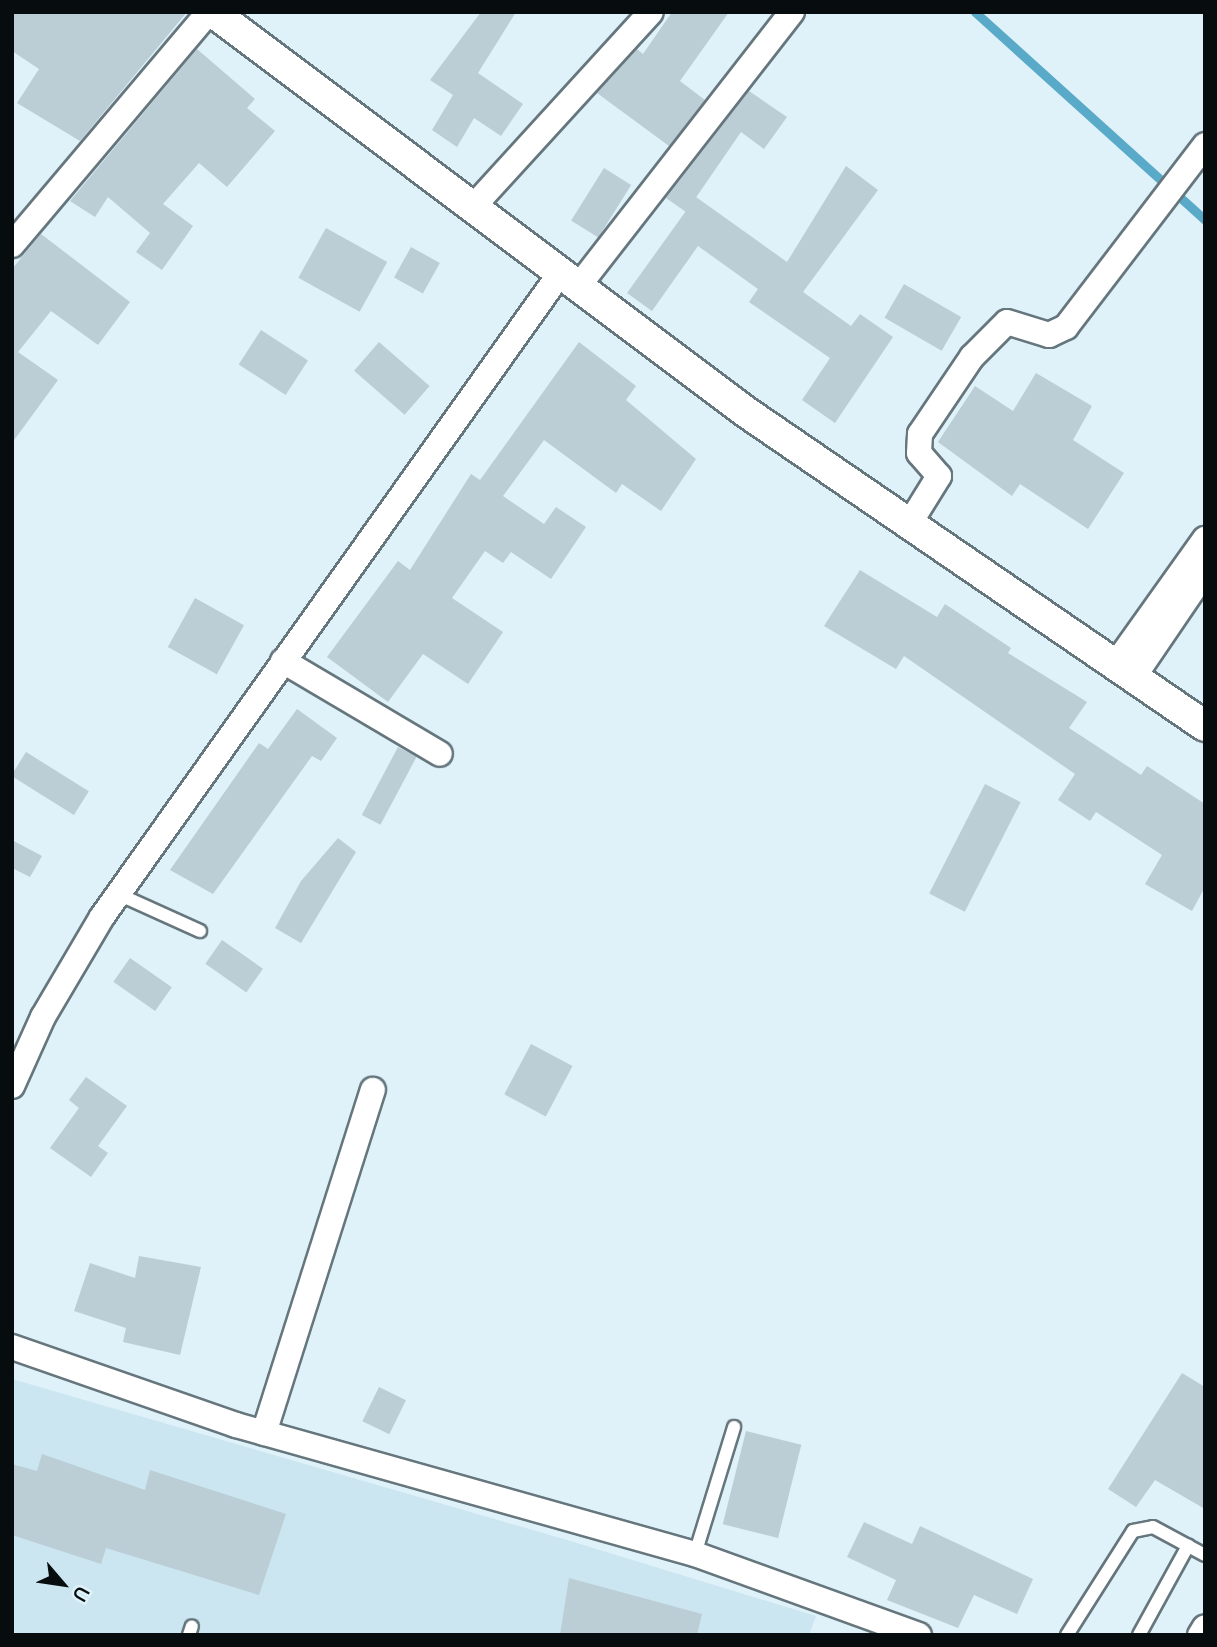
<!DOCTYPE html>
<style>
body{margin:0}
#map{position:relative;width:1217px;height:1647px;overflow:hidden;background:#dff1f9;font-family:Manrope,sans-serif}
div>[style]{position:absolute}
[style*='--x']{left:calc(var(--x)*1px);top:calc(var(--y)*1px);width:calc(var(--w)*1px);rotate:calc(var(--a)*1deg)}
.built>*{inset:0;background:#cbe6f0}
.stream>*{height:9px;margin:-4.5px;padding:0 4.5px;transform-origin:4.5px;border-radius:4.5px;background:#59a9c8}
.building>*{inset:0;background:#bbcdd5;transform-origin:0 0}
.roads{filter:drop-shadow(2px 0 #66767d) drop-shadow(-2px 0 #66767d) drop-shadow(0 2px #66767d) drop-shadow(0 -2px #66767d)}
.service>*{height:12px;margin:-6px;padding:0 6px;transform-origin:6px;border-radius:6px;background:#fff}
.minor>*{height:24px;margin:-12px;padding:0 12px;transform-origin:12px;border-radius:12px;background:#fff}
.tertiary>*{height:30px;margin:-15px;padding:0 15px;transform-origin:15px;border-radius:15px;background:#fff}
span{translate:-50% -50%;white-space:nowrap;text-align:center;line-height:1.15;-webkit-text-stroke:6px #dff1f9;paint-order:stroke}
.frame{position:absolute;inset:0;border:14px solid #070c0f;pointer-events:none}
.north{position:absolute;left:28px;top:1549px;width:70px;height:70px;-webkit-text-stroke:5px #dff1f9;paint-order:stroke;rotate:119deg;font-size:19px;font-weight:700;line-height:28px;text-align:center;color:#070c0f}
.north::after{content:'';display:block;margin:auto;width:24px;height:32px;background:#070c0f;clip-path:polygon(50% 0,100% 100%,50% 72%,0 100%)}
</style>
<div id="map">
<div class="built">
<i style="clip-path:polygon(12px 1379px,567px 1540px,816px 1616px,809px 1635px,12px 1635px)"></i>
</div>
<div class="stream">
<i style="--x:975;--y:12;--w:310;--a:42.1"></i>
</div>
<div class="building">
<i style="clip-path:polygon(12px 12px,187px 12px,80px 141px,17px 103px,39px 69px,12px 51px)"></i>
<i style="clip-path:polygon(481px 12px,516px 12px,478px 73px,523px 104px,501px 136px,474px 118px,457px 147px,432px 130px,453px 95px,430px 80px)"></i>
<i style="clip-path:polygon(672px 12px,729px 12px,680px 81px,705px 100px,669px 146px,597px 93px,637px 49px,643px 54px)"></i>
<i style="clip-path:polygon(197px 49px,255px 99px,247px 108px,275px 131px,227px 187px,199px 163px,163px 204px,193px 226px,162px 270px,136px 252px,150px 233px,108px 197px,95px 217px,70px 201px)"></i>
<i style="clip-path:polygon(749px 91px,787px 117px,764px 149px,741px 132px,686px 212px,666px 198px)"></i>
<i style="clip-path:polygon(846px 166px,878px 190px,803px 292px,851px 326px,860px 314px,893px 337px,835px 423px,802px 400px,830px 358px,749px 302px,758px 289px,698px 246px,652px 311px,627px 293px,696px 197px,787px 262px)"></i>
<i style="left:604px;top:168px;width:32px;height:62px;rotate:32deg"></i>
<i style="left:326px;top:228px;width:70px;height:57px;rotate:29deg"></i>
<i style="clip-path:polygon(41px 234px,130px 302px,98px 345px,51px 311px,18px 352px,58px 380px,12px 443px,12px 269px)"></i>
<i style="left:411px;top:247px;width:33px;height:35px;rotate:29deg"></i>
<i style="left:904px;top:284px;width:66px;height:39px;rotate:30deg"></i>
<i style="left:261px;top:330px;width:56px;height:41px;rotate:33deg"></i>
<i style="left:379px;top:342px;width:67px;height:38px;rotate:41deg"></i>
<i style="clip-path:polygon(579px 342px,636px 386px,626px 400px,696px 459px,661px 511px,622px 484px,616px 493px,544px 440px,503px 496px,544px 524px,556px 507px,586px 527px,551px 579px,511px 552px,503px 563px,485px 551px,452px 598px,503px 632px,468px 684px,423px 654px,388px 702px,327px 657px,398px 561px,410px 570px,471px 474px,480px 480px)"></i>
<i style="clip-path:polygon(1036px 373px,1092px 406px,1073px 440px,1124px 473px,1088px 529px,1020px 484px,1012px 496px,938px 442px,975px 386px,1013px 411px)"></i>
<i style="clip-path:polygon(860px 570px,937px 617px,945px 604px,1011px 648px,1008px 653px,1087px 702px,1069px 728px,1141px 775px,1147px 766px,1205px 804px,1205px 887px,1192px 911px,1145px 884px,1162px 855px,1096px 812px,1090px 821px,1058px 800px,1075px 774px,904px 656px,896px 669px,824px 626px)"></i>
<i style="left:195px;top:598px;width:56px;height:56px;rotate:29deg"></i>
<i style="clip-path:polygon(297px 709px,337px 738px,321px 761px,312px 756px,213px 894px,170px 870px,259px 743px,268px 749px)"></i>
<i style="left:398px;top:747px;width:21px;height:77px;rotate:28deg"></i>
<i style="left:26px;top:752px;width:74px;height:28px;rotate:32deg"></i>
<i style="left:985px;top:784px;width:40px;height:123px;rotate:27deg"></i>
<i style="clip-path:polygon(338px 838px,356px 852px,301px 943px,275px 928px,301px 881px)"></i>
<i style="clip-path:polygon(12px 840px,42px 856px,30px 877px,12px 868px)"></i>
<i style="left:222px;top:940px;width:50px;height:29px;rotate:35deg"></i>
<i style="left:130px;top:958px;width:51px;height:29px;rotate:35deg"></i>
<i style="left:531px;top:1044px;width:47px;height:57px;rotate:28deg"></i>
<i style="clip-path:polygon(86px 1077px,127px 1106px,98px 1146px,108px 1153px,91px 1177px,50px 1148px,79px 1108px,69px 1100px)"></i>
<i style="clip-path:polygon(139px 1256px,201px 1267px,180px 1355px,123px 1342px,126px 1328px,74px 1311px,90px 1263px,135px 1278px)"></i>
<i style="clip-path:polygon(1182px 1373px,1205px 1387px,1205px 1509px,1155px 1480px,1136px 1507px,1108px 1489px)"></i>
<i style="left:379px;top:1387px;width:30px;height:38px;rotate:26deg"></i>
<i style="left:746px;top:1431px;width:57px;height:96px;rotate:14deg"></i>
<i style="clip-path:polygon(42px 1454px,145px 1490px,150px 1470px,286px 1514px,259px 1595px,106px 1548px,101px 1564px,12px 1535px,12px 1464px,37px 1471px)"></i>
<i style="clip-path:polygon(864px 1522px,912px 1544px,920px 1526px,1033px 1579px,1017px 1614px,974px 1595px,958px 1628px,887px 1600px,896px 1580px,847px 1557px)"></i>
<i style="clip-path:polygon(569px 1578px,702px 1614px,697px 1635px,560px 1635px)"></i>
</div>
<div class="roads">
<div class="service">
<i style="--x:118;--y:894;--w:90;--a:24.3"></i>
<i style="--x:695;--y:1554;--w:133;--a:-72.9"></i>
<i style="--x:189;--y:1635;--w:9;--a:-72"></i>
<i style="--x:1067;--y:1635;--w:123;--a:-57.6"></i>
<i style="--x:1133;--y:1531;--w:20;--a:-11"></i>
<i style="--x:1153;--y:1527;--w:59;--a:28.3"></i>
<i style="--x:1139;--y:1635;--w:102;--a:-61.2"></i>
</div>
<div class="minor">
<i style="--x:472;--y:208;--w:265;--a:-47.6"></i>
<i style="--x:12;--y:245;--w:305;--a:-49.8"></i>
<i style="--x:577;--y:288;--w:350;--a:-52.1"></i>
<i style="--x:908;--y:526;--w:59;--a:-58.2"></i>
<i style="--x:939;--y:476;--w:30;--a:-131"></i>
<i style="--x:919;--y:453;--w:19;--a:-87"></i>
<i style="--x:920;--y:434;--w:93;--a:-56"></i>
<i style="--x:972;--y:357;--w:49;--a:-45"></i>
<i style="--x:1007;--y:322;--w:44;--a:17.2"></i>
<i style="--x:1049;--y:335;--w:19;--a:-25"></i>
<i style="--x:1066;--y:327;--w:229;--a:-52.6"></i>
<i style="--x:283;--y:661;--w:182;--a:30.6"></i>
<i style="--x:1115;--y:665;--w:155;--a:-54.5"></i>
<i style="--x:1133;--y:678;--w:128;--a:-55.8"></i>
<i style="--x:12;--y:1086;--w:76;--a:-65.8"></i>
<i style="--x:43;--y:1017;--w:116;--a:-59.5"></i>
<i style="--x:102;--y:917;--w:788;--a:-54.56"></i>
<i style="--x:12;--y:1347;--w:237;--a:19.2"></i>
<i style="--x:236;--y:1425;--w:477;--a:15.7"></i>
<i style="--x:695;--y:1554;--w:238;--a:19.9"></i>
<i style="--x:264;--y:1433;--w:360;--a:-72.4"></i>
<i style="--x:1200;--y:1635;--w:9;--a:-58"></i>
</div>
<div class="tertiary">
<i style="--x:213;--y:12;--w:666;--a:36.89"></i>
<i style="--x:746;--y:412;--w:556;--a:34.38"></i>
</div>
</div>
<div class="frame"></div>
<div class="north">U</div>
</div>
